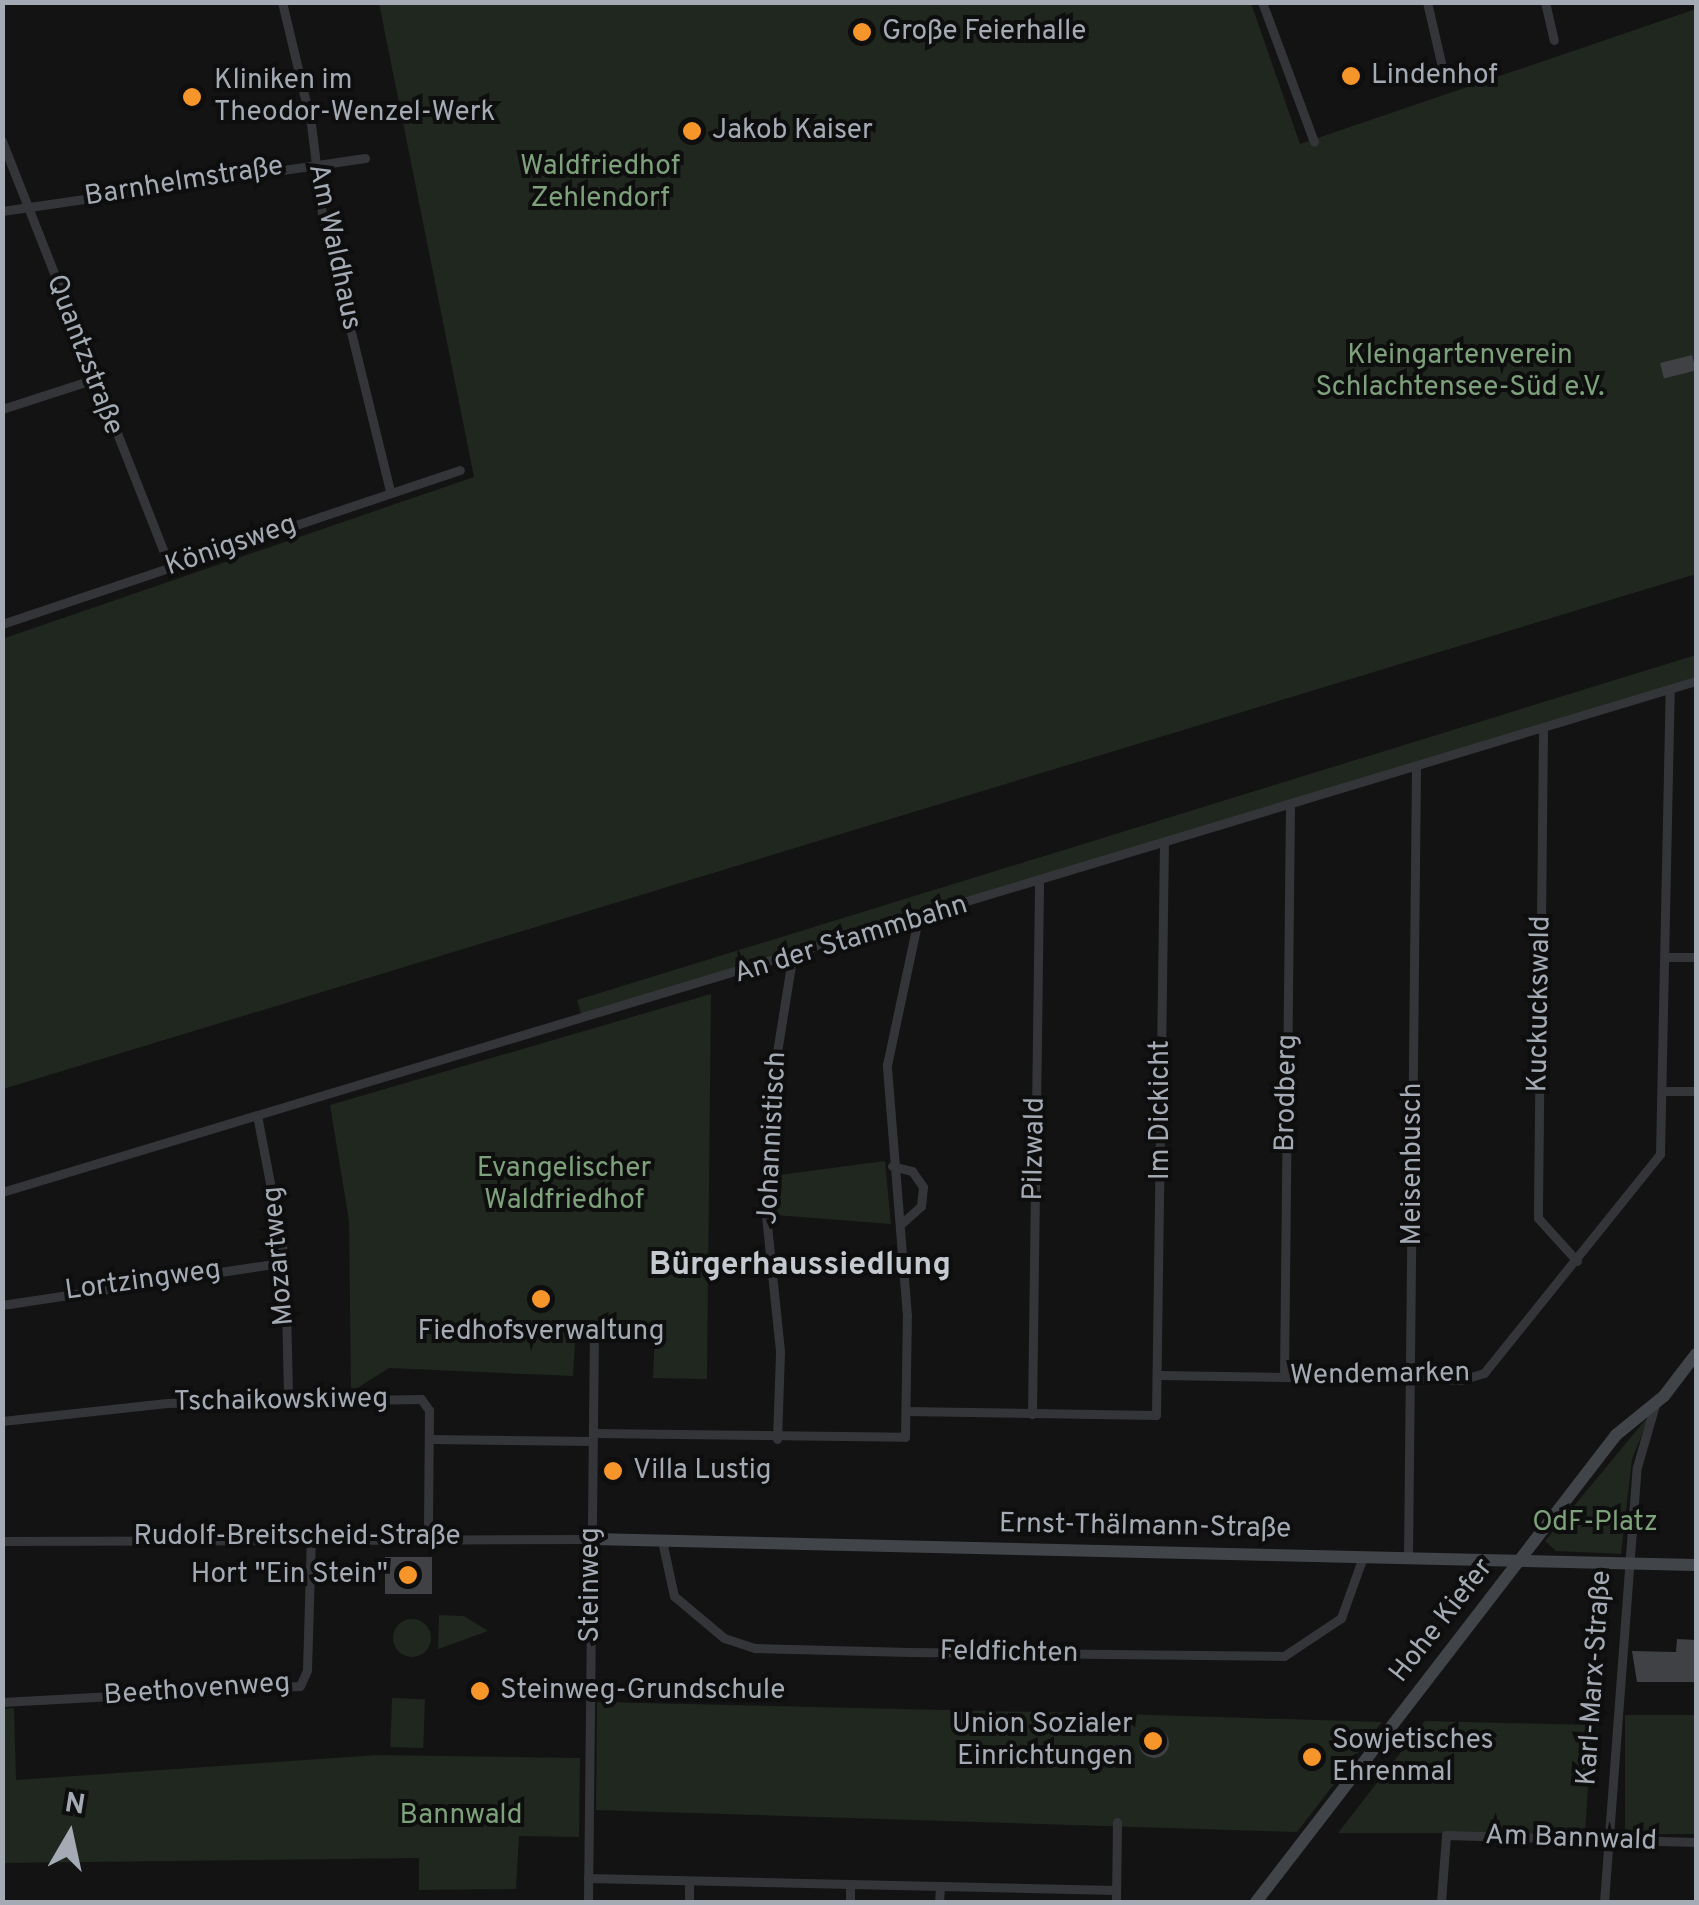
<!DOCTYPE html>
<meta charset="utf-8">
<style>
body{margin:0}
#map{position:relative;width:1699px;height:1905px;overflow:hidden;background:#131314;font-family:Overpass,sans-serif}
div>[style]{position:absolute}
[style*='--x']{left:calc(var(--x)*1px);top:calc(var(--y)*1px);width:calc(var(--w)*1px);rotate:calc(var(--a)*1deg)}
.green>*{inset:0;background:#1f271f;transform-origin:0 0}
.round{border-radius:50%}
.building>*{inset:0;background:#3f4144;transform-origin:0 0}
.street>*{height:9px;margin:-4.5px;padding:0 4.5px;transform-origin:4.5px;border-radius:4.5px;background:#343539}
.secondary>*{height:12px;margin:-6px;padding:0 6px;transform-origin:6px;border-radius:6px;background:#414449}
.dots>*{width:28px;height:28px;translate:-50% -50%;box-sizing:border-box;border:5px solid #0e0e0f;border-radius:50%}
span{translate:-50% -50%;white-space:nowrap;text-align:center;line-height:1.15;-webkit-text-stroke:8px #0e0e0f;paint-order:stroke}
.poi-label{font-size:28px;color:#a4abb5}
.left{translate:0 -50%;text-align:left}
.right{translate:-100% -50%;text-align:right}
.park-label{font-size:28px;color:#7da17a}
.street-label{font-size:28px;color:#a4abb5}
.quarter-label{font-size:32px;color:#c5cad1;font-weight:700}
.frame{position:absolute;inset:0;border:5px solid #a4abb5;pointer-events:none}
.north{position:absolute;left:20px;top:1785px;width:100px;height:100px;-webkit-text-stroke:8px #0e0e0f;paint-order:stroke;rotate:9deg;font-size:28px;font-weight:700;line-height:40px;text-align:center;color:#a4abb5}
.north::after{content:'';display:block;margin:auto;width:35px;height:45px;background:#a4abb5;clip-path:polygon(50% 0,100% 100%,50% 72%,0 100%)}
</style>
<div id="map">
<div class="green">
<i style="clip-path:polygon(379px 3px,1251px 3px,1300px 144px,1696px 9px,1696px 574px,3px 1089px,2px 639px,474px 477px)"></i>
<i style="clip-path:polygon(1696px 655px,1696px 681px,583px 1020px,577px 1000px)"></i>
<i style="clip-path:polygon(711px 994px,707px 1379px,653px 1378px,655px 1329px,576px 1326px,573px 1376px,389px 1368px,351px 1392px,349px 1221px,330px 1105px)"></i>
<i style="clip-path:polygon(885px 1161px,891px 1224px,775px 1215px,779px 1175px)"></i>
<i style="clip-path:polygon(1651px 1413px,1632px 1459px,1621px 1554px,1556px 1551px,1545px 1541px)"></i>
<i style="clip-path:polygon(439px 1615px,464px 1616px,488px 1631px,438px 1649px)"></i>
<i class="round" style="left:393px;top:1619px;width:38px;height:38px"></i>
<i style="left:392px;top:1698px;width:33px;height:49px;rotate:2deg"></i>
<i style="clip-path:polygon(597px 1702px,1121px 1714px,1382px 1722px,1297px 1832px,596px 1810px)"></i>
<i style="clip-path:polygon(14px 1708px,16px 1780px,377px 1755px,580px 1758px,579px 1837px,519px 1836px,516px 1889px,419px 1890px,419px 1858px,3px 1863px,3px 1709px)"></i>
<i style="left:1625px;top:1715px;width:71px;height:119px"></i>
<i style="clip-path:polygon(1425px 1721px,1592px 1725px,1585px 1833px,1338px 1833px)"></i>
</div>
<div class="building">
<i style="left:1692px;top:355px;width:16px;height:33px;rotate:76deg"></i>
<i style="left:385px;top:1557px;width:47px;height:37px"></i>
<i style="clip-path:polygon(1677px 1639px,1696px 1640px,1696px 1682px,1637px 1682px,1632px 1651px,1676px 1652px)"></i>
<i class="round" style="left:1139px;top:1728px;width:30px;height:30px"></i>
</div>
<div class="street">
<i style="--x:282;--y:2;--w:125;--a:76.6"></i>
<i style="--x:311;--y:124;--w:91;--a:83"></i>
<i style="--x:322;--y:214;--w:285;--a:76.2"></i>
<i style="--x:1262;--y:2;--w:149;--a:69.6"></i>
<i style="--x:1427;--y:2;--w:80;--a:77"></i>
<i style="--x:1545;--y:2;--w:39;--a:77"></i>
<i style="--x:2;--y:141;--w:458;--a:68.5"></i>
<i style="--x:2;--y:211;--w:367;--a:-8.3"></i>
<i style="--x:2;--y:409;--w:95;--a:-17.9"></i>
<i style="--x:2;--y:624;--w:483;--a:-18.6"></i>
<i style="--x:1543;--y:731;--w:487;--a:90.6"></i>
<i style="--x:1538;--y:1218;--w:58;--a:47.8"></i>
<i style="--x:1666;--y:957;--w:30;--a:0"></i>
<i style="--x:1665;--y:1091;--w:31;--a:0"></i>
<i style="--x:257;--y:1115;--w:150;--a:79.2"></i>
<i style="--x:285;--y:1262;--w:136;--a:88.7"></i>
<i style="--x:892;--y:1166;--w:21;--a:14"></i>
<i style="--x:912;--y:1171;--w:19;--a:55"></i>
<i style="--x:923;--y:1187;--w:19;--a:96"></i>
<i style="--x:921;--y:1206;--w:28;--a:138"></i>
<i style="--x:2;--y:1192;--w:1769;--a:-16.79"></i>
<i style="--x:2;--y:1305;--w:286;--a:-8.6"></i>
<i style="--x:1159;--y:1375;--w:302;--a:0.9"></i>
<i style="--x:1461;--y:1380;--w:24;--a:-17"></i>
<i style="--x:1484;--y:1373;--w:281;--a:-51.2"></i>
<i style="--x:1660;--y:1154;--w:463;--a:-88.8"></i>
<i style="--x:1284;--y:1377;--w:569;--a:-89.4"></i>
<i style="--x:906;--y:1411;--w:250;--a:0.9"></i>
<i style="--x:1156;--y:1415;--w:570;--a:-89.2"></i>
<i style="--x:1032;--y:1414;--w:530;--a:-89.24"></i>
<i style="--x:2;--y:1421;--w:166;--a:-6.2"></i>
<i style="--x:167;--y:1403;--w:254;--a:-0.9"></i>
<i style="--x:421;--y:1399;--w:14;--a:54"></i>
<i style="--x:429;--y:1410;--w:126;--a:90.5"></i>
<i style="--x:593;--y:1433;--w:312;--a:0.7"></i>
<i style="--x:905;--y:1437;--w:121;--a:-89.1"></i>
<i style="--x:907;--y:1316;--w:252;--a:-94.6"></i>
<i style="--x:887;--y:1065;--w:149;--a:-78"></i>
<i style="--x:429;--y:1439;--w:163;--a:0.7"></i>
<i style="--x:777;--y:1439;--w:88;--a:-88"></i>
<i style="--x:780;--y:1351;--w:137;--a:-95.9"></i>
<i style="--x:766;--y:1215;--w:41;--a:-77.3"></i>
<i style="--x:775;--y:1175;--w:104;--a:-90.6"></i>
<i style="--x:774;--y:1071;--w:113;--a:-80.9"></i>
<i style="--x:2;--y:1541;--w:590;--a:-0.19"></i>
<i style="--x:662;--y:1541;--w:56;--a:77.7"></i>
<i style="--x:674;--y:1596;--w:65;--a:40"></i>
<i style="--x:724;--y:1638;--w:33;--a:18"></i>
<i style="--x:755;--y:1648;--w:155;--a:1.5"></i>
<i style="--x:910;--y:1652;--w:374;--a:0.6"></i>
<i style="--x:1284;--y:1656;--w:69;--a:-33.7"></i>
<i style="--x:1341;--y:1618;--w:65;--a:-70.2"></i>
<i style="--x:1408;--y:1558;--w:788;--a:-89.42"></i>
<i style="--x:2;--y:1702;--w:298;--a:-3.1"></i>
<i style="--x:300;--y:1686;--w:17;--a:-66"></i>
<i style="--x:307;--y:1670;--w:134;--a:-88.3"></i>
<i style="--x:588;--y:1878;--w:528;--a:1.3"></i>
<i style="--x:588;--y:1902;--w:575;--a:-89.4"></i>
<i style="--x:689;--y:1902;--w:21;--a:-90"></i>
<i style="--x:850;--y:1902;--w:18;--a:-90"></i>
<i style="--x:939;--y:1902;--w:16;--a:-86"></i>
<i style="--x:1116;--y:1902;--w:80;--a:-89.3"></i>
<i style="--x:1441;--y:1902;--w:67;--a:-85.7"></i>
<i style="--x:1446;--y:1835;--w:250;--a:1.6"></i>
<i style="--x:1604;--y:1902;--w:436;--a:-85.7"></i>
<i style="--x:1637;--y:1467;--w:69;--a:-73.9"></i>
</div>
<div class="secondary">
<i style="--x:592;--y:1539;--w:1104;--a:1.35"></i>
<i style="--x:1256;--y:1902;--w:590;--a:-52.37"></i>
<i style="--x:1616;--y:1435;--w:62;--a:-39.1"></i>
<i style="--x:1664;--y:1396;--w:53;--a:-52.7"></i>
</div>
<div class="dots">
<i style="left:862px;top:32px;background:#f5952a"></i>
<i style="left:1351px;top:76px;background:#f5952a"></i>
<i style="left:192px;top:97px;background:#f5952a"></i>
<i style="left:692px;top:131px;background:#f5952a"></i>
<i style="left:541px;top:1299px;background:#f5952a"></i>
<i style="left:613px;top:1471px;background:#f5952a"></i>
<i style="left:408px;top:1575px;background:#f5952a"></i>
<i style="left:480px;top:1691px;background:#f5952a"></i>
<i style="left:1153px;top:1741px;background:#f5952a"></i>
<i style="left:1312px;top:1757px;background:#f5952a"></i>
</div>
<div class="poi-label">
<span class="left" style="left:882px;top:32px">Große Feierhalle</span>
<span class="left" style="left:1371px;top:76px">Lindenhof</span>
<span class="left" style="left:214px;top:97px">Kliniken im<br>Theodor-Wenzel-Werk</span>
<span class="left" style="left:712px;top:131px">Jakob Kaiser</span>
<span style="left:541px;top:1332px">Fiedhofsverwaltung</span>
<span class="left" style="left:633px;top:1471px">Villa Lustig</span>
<span class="right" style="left:388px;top:1575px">Hort "Ein Stein"</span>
<span class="left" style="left:500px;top:1691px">Steinweg-Grundschule</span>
<span class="right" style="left:1133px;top:1741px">Union Sozialer<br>Einrichtungen</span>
<span class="left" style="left:1332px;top:1757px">Sowjetisches<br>Ehrenmal</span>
</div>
<div class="park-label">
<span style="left:600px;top:183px">Waldfriedhof<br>Zehlendorf</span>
<span style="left:1460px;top:372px">Kleingartenverein<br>Schlachtensee-Süd e.V.</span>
<span style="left:564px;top:1185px">Evangelischer<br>Waldfriedhof</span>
<span style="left:1595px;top:1523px">OdF-Platz</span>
<span style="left:461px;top:1816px">Bannwald</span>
</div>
<div class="street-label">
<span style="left:184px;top:182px;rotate:-9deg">Barnhelmstraße</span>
<span style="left:334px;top:247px;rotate:78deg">Am Waldhaus</span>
<span style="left:84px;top:355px;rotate:69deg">Quantzstraße</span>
<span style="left:231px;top:546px;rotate:-19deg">Königsweg</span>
<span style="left:851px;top:940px;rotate:-17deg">An der Stammbahn</span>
<span style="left:1540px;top:1004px;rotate:-89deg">Kuckuckswald</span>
<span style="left:1287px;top:1093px;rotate:-89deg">Brodberg</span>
<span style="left:1161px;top:1110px;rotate:-90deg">Im Dickicht</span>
<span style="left:773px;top:1138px;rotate:-87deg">Johannistisch</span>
<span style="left:1035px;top:1149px;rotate:-89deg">Pilzwald</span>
<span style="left:1413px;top:1164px;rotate:-90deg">Meisenbusch</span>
<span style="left:279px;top:1256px;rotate:-95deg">Mozartweg</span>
<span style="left:143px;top:1281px;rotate:-8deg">Lortzingweg</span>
<span style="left:1380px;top:1375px;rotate:-1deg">Wendemarken</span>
<span style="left:281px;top:1401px;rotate:-1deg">Tschaikowskiweg</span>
<span style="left:1145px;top:1527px;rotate:1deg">Ernst-Thälmann-Straße</span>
<span style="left:297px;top:1537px">Rudolf-Breitscheid-Straße</span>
<span style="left:591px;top:1585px;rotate:-90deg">Steinweg</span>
<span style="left:1442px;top:1621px;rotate:-52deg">Hohe Kiefer</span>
<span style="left:1009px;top:1653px;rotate:1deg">Feldfichten</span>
<span style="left:1595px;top:1678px;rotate:-86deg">Karl-Marx-Straße</span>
<span style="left:197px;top:1690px;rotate:-4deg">Beethovenweg</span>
<span style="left:1571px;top:1839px;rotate:2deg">Am Bannwald</span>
</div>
<div class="quarter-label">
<span style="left:800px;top:1266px">Bürgerhaussiedlung</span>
</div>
<div class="frame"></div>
<div class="north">N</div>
</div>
